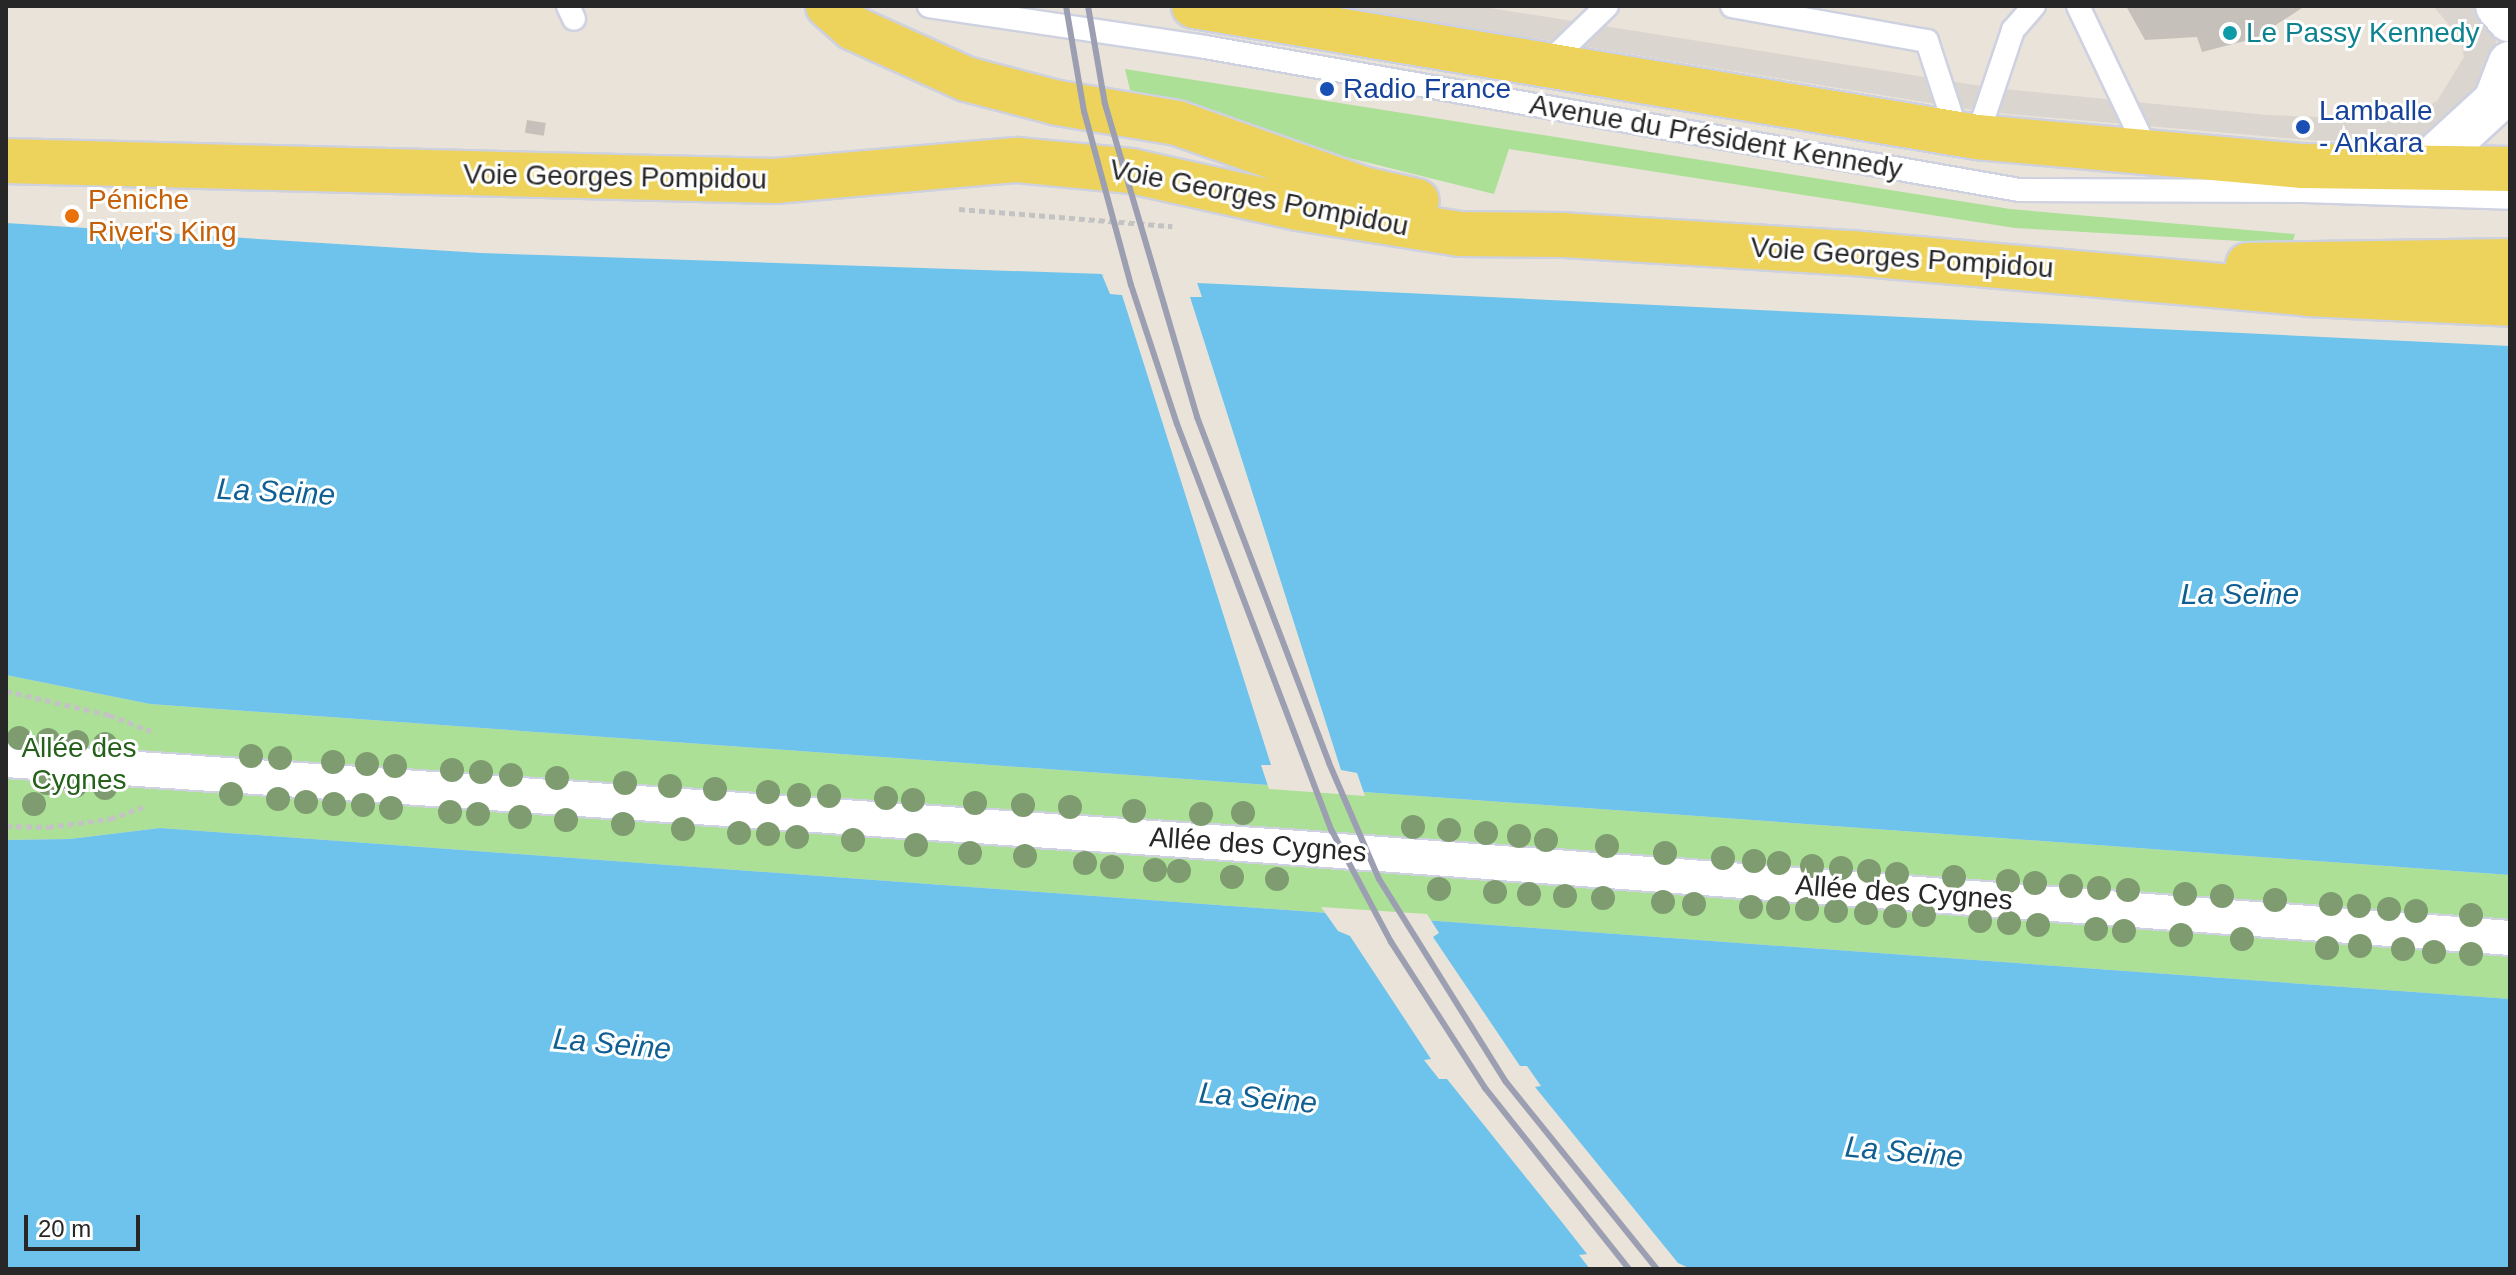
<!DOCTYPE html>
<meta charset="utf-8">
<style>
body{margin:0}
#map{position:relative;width:2516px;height:1275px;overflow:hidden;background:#eae3d9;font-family:Arial,sans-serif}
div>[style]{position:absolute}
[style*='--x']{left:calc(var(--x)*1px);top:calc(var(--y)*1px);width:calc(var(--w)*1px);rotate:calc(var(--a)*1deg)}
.green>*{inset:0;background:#abe096}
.plaza>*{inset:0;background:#dad6cf}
.water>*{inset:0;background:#6dc3eb}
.pier>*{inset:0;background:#eae3d9}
.building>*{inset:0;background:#c5c0b9;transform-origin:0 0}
.path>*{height:5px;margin-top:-2.5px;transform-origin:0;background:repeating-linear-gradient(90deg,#c3c3c3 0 6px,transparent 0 10px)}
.roads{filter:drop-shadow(2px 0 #ced1e0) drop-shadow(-2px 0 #ced1e0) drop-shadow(0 2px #ced1e0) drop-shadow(0 -2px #ced1e0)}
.service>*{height:22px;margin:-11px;padding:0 11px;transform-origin:11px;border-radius:11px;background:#fff}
.pedestrian>*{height:34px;margin:-17px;padding:0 17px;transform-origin:17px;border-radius:17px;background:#fff}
.minor>*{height:44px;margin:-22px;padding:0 22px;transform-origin:22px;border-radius:22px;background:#fff}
.primary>*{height:44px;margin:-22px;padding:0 22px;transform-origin:22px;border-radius:22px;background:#edd35b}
.rail>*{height:6px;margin:-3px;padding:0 3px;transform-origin:3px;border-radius:3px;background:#9c9eb2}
.trees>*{width:24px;height:24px;margin:-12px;border-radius:50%;background:#7e9c70}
.dots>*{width:22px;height:22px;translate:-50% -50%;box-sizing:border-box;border:4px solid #fff;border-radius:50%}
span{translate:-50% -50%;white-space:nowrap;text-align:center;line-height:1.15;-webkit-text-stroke:6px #fff;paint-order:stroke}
.culture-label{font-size:28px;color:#0d838f}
.left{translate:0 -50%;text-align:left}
.transit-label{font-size:28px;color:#164399}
.street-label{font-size:28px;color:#272727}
.food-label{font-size:28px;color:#c56008}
.park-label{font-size:28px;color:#25611a}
.water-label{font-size:30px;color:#105f93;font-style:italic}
.frame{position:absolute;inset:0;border:8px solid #272727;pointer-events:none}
.scale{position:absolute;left:24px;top:1215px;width:116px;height:36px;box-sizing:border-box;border:4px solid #272727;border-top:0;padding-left:10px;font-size:24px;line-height:28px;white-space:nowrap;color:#272727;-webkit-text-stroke:6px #fff;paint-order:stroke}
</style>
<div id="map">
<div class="green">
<i style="clip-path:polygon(1125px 69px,2010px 209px,2295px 234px,2292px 244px,2015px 228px,1509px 149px,1494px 194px,1293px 144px,1130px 90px)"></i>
<i style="clip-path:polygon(6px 675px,150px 704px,2510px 875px,2510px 999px,160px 828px,70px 839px,6px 840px)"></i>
</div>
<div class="plaza">
<i style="clip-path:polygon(1335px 6px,1478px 6px,1994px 88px,2268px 115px,2400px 120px,2437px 101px,2464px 57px,2460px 38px,2433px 6px,2480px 6px,2494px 21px,2498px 65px,2436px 139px,2321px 141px,1985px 112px)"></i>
</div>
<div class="water">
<i style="clip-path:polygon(6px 223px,481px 253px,1103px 274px,1111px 294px,1201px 297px,1197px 283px,2510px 346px,2510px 875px,150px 704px,6px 675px)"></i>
<i style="clip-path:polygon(160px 828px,2510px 999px,2510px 1269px,6px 1269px,6px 840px,70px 839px)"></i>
</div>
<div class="pier">
<i style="clip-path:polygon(1100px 270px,1113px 290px,1196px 292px,1196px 280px,1202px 297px,1190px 297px,1341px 770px,1357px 773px,1365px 796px,1269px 789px,1261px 765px,1271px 765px,1122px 295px,1110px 294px)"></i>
<i style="clip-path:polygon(1321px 907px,1427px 914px,1439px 933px,1433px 937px,1520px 1066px,1527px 1066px,1541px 1086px,1535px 1087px,1678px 1263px,1691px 1269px,1590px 1269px,1579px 1255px,1587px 1254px,1561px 1221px,1447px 1079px,1439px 1079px,1424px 1060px,1431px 1059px,1350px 936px,1338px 931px)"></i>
</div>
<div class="building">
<i style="clip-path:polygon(2126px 6px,2305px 6px,2256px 38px,2202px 52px,2197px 37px,2145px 40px)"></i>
<i style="left:527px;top:120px;width:19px;height:13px;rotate:9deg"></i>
</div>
<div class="path">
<i style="--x:959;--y:209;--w:214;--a:4.6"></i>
<i style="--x:6;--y:691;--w:106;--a:13.1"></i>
<i style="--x:109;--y:715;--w:45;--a:20.9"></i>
<i style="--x:6;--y:826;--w:42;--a:1.4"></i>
<i style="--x:48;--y:827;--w:63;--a:-7.4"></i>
<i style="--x:110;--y:819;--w:35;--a:-20"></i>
</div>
<div class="roads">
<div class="service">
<i style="--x:568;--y:6;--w:14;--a:65"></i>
<i style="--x:929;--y:6;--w:279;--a:8.4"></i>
<i style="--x:1205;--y:47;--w:826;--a:9.96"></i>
<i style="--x:2019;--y:190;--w:285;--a:0.2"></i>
<i style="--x:2304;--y:191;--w:206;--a:1.9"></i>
<i style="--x:1732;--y:6;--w:198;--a:10.2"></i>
<i style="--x:1927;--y:41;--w:97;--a:71.9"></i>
<i style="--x:2078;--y:6;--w:163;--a:64.5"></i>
<i style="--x:1545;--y:66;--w:86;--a:-44.1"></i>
<i style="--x:1977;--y:137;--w:113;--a:-71.4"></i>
<i style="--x:2013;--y:30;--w:32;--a:-49"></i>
</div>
<div class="pedestrian">
<i style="--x:6;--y:760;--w:1283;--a:3.89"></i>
<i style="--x:1286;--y:847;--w:1227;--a:4.25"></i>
</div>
<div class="minor">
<i style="--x:2498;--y:6;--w:18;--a:49"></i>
<i style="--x:2421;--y:170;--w:102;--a:-42.6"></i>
<i style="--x:2496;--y:101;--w:40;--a:-69"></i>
</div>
<div class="primary">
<i style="--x:828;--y:6;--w:33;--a:41"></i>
<i style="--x:853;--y:28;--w:124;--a:24.3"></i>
<i style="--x:966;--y:79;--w:95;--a:14.6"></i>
<i style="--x:1058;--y:103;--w:121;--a:9.5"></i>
<i style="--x:1177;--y:123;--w:197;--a:19.5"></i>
<i style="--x:1363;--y:189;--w:55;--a:12.5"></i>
<i style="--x:1194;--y:6;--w:794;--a:9.5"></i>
<i style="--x:1977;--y:137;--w:327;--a:5.1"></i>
<i style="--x:2303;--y:166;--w:207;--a:0.8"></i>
<i style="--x:6;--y:161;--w:769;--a:1.49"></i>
<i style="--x:775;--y:181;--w:243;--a:-5"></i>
<i style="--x:1017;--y:160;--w:115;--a:5.5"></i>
<i style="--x:1131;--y:171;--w:171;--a:12.5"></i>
<i style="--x:1298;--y:208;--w:164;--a:9.1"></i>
<i style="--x:1460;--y:234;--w:103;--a:0.6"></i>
<i style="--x:1563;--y:235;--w:291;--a:3.6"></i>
<i style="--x:1853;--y:253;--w:457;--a:5.1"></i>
<i style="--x:2308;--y:294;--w:202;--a:2.8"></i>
<i style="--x:2248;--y:265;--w:262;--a:-0.9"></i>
</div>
</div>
<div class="rail">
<i style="--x:1066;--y:6;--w:107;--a:80.3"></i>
<i style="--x:1084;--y:111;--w:180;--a:74.9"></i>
<i style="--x:1131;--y:285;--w:146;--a:71.7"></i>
<i style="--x:1177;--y:424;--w:436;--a:69.2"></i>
<i style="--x:1332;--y:831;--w:126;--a:62"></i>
<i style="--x:1391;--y:942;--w:174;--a:57.2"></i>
<i style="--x:1485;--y:1088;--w:231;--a:51.5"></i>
<i style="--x:1088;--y:6;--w:99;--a:80.2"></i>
<i style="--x:1105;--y:104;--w:326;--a:73.6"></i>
<i style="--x:1197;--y:417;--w:370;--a:69.1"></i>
<i style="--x:1329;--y:763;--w:126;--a:66.7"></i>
<i style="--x:1379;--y:879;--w:239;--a:58"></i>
<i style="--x:1506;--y:1082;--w:240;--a:51.1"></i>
</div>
<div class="trees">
<i style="left:19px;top:738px"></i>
<i style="left:48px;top:740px"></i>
<i style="left:77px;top:742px"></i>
<i style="left:105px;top:744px"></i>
<i style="left:251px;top:756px"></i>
<i style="left:280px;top:758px"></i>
<i style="left:333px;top:762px"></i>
<i style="left:367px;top:764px"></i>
<i style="left:395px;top:766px"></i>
<i style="left:452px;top:770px"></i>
<i style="left:481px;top:772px"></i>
<i style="left:511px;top:775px"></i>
<i style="left:557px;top:778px"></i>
<i style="left:47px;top:783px"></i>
<i style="left:625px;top:783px"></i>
<i style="left:75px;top:786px"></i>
<i style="left:670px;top:786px"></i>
<i style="left:105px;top:788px"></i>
<i style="left:715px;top:789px"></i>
<i style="left:768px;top:792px"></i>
<i style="left:231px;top:794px"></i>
<i style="left:799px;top:795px"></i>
<i style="left:829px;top:796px"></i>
<i style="left:886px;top:798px"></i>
<i style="left:278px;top:799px"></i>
<i style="left:913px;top:800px"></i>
<i style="left:306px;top:802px"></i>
<i style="left:975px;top:803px"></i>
<i style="left:34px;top:804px"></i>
<i style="left:334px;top:804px"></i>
<i style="left:363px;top:805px"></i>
<i style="left:1023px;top:805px"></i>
<i style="left:1070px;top:807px"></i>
<i style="left:391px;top:808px"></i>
<i style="left:1134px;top:811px"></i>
<i style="left:450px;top:812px"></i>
<i style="left:1243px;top:813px"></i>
<i style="left:478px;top:814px"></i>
<i style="left:1201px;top:814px"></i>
<i style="left:520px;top:817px"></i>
<i style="left:566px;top:820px"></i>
<i style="left:623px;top:824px"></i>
<i style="left:1413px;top:827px"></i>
<i style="left:683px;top:829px"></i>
<i style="left:1449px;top:830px"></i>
<i style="left:739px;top:833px"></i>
<i style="left:1486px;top:833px"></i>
<i style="left:768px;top:834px"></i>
<i style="left:1519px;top:836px"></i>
<i style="left:797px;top:837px"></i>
<i style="left:853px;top:840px"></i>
<i style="left:1546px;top:840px"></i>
<i style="left:916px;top:845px"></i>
<i style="left:1607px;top:846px"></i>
<i style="left:970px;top:853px"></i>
<i style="left:1665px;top:853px"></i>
<i style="left:1025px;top:856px"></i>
<i style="left:1723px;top:858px"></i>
<i style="left:1754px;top:861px"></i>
<i style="left:1085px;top:863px"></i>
<i style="left:1779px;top:863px"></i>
<i style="left:1812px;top:866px"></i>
<i style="left:1112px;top:867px"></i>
<i style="left:1841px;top:868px"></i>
<i style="left:1155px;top:870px"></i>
<i style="left:1179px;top:871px"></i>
<i style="left:1869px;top:871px"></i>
<i style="left:1897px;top:874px"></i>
<i style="left:1232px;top:877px"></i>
<i style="left:1954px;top:877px"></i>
<i style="left:1277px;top:879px"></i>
<i style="left:2008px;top:881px"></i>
<i style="left:2035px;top:883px"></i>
<i style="left:2071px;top:886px"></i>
<i style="left:2099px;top:888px"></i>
<i style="left:1439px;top:889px"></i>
<i style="left:2128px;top:890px"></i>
<i style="left:1495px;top:892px"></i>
<i style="left:1529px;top:894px"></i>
<i style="left:2185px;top:894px"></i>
<i style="left:1565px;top:896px"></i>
<i style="left:2222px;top:896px"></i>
<i style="left:1603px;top:898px"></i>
<i style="left:2275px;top:900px"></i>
<i style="left:1663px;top:902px"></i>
<i style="left:1694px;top:904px"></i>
<i style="left:2331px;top:904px"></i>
<i style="left:2359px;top:906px"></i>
<i style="left:1751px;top:907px"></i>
<i style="left:1778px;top:908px"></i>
<i style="left:1807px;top:909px"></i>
<i style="left:2389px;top:909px"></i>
<i style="left:1836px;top:911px"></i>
<i style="left:2416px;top:911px"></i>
<i style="left:1866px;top:913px"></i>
<i style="left:1924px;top:915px"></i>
<i style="left:2471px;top:915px"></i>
<i style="left:1895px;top:916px"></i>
<i style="left:1980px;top:921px"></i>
<i style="left:2009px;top:923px"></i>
<i style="left:2038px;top:925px"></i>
<i style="left:2096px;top:929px"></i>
<i style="left:2124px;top:931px"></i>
<i style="left:2181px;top:935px"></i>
<i style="left:2242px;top:939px"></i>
<i style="left:2360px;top:946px"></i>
<i style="left:2327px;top:948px"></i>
<i style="left:2403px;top:949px"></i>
<i style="left:2434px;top:952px"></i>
<i style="left:2471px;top:954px"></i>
</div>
<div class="dots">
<i style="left:2230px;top:33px;background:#0f9aa8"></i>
<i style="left:1327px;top:89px;background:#1a4fb4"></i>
<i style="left:2303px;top:127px;background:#1a4fb4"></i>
<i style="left:72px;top:216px;background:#e8710a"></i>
</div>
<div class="culture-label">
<span class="left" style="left:2246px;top:33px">Le Passy Kennedy</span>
</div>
<div class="transit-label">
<span class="left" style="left:1343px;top:89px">Radio France</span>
<span class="left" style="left:2319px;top:127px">Lamballe<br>- Ankara</span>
</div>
<div class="street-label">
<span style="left:1716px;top:137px;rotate:10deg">Avenue du Président Kennedy</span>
<span style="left:615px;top:177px;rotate:1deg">Voie Georges Pompidou</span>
<span style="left:1259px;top:198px;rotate:11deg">Voie Georges Pompidou</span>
<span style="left:1902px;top:258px;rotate:4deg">Voie Georges Pompidou</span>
<span style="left:1258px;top:845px;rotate:4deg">Allée des Cygnes</span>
<span style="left:1904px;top:893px;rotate:4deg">Allée des Cygnes</span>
</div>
<div class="food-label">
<span class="left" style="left:88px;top:216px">Péniche<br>River's King</span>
</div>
<div class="park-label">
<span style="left:79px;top:764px">Allée des<br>Cygnes</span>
</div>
<div class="water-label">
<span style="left:276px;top:492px;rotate:3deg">La Seine</span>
<span style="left:2240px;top:594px">La Seine</span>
<span style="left:612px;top:1044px;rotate:5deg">La Seine</span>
<span style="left:1258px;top:1098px;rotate:5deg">La Seine</span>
<span style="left:1904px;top:1152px;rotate:5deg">La Seine</span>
</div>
<div class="frame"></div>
<div class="scale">20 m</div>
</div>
